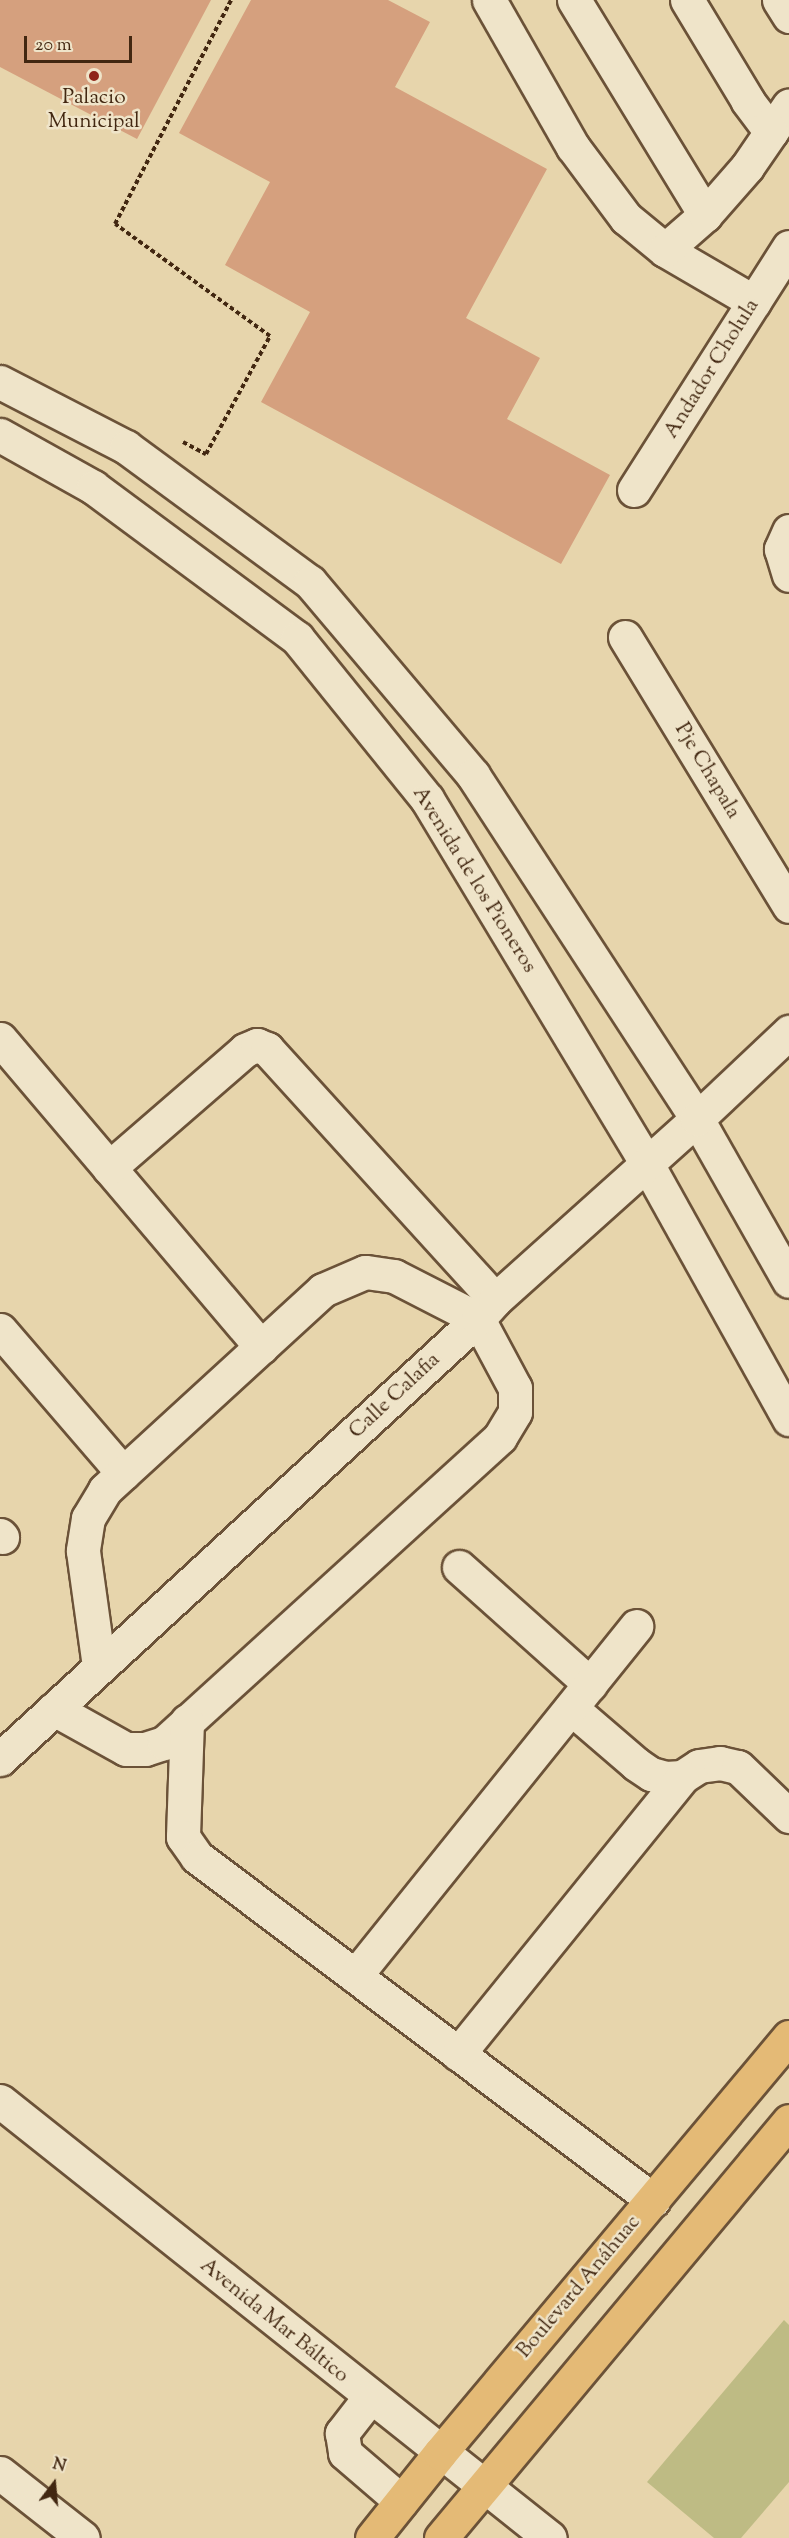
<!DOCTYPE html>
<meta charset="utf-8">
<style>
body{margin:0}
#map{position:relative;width:789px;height:2538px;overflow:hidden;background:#e7d5ac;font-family:"Sorts Mill Goudy",serif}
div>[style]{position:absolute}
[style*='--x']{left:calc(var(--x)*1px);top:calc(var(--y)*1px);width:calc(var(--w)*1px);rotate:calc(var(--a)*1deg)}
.green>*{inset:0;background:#bebb84}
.building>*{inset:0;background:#d5a07e}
.path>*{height:4px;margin-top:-2px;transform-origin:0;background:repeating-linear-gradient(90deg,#422711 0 4.5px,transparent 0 7.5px)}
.roads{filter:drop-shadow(2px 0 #6b5238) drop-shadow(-2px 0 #6b5238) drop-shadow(0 2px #6b5238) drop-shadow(0 -2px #6b5238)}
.minor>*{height:33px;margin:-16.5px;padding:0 16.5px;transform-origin:16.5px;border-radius:16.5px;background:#efe4c9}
.major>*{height:33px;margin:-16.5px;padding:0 16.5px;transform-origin:16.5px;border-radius:16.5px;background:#e4ba76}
.dots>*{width:16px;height:16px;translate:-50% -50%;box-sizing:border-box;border:3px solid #efe4c9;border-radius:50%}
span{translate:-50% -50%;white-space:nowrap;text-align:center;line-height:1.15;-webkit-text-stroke:5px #efe4c9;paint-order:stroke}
.poi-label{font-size:21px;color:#422711}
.street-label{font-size:21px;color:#422711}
.north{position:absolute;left:24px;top:2454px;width:60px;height:60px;-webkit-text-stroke:4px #efe4c9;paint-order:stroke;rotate:16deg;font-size:16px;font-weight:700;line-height:24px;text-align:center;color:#422711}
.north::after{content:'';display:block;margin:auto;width:21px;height:27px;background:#422711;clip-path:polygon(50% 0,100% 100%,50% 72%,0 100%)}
.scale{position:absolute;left:24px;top:36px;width:108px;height:27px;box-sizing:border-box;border:3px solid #422711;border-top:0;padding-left:8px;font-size:18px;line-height:21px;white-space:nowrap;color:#422711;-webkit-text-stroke:4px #efe4c9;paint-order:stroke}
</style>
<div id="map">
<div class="green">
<i style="clip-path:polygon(784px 2320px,789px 2325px,789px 2482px,741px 2538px,714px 2538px,647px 2482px)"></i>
</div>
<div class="building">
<i style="clip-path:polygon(0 0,211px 0,137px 139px,0 67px)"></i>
<i style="clip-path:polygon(251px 0,388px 0,430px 22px,395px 87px,547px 169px,466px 318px,540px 358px,507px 419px,610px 475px,561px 564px,261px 402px,310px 312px,225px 265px,270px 182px,179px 133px)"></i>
</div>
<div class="path">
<i style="--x:183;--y:442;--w:26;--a:28"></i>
<i style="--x:206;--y:454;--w:134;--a:-61.5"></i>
<i style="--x:270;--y:336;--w:191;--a:-144.1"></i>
<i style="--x:115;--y:224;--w:252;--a:-62.6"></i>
</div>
<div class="roads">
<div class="minor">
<i style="--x:489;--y:0;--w:169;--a:60.3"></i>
<i style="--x:573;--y:147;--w:89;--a:53.3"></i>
<i style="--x:626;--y:218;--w:50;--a:39.4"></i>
<i style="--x:665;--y:250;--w:103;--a:30.3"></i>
<i style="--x:574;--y:0;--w:252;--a:58.6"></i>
<i style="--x:779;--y:0;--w:19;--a:58"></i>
<i style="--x:771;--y:132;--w:32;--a:-56"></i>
<i style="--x:665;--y:250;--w:53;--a:-41.2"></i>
<i style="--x:705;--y:215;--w:64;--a:-48.8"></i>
<i style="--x:747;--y:167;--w:42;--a:-55.6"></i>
<i style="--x:771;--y:132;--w:39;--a:-127"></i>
<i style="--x:748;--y:101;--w:118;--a:-121.1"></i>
<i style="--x:0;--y:382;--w:142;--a:27.3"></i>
<i style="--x:126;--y:447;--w:228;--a:36.3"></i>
<i style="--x:310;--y:582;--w:253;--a:49.8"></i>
<i style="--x:473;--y:775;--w:411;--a:56.9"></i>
<i style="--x:697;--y:1119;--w:186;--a:60.4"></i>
<i style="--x:0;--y:435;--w:107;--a:29.2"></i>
<i style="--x:93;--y:487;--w:254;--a:36.5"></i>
<i style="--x:297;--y:638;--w:207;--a:51.1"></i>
<i style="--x:427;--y:799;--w:426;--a:58.9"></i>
<i style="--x:647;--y:1164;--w:292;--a:60.9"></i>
<i style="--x:634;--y:490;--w:288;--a:-57.5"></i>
<i style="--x:789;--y:531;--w:20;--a:114"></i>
<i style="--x:781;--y:549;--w:27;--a:73"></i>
<i style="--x:625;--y:637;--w:315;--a:58.6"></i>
<i style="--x:0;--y:1039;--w:404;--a:49.7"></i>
<i style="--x:109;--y:1168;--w:180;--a:-40.9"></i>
<i style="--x:245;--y:1050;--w:13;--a:-23"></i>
<i style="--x:257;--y:1045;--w:11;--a:22"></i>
<i style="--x:267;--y:1049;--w:339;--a:47.7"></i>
<i style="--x:0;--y:1330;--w:189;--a:49.3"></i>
<i style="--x:0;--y:1535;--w:3;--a:45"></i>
<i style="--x:459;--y:1567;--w:176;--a:41.8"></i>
<i style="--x:571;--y:1708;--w:86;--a:40.7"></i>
<i style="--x:636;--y:1764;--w:18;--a:34"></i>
<i style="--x:651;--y:1774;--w:16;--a:15"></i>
<i style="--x:666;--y:1778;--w:16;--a:-4"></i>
<i style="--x:682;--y:1777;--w:20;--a:-33"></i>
<i style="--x:699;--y:1766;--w:21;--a:-8"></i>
<i style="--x:720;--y:1763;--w:18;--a:13"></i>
<i style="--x:738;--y:1767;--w:71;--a:43.9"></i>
<i style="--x:54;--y:1709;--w:82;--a:29.1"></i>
<i style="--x:126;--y:1749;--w:19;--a:0"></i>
<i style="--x:145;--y:1749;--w:20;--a:-18"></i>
<i style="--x:164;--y:1743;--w:454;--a:-42.3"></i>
<i style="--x:500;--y:1437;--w:29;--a:-59"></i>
<i style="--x:515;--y:1412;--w:24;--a:-90"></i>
<i style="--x:515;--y:1388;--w:78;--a:-118.2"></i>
<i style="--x:478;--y:1319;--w:94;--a:-152.9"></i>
<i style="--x:394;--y:1276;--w:29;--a:-172"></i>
<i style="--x:365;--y:1272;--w:46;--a:156.8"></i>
<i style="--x:323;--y:1290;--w:296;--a:137.5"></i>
<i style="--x:105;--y:1490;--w:33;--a:121"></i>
<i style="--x:88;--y:1518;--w:33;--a:99"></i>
<i style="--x:83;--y:1551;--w:117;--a:82.1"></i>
<i style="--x:187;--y:1721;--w:116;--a:92"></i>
<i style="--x:183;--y:1837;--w:24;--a:55"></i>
<i style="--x:197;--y:1857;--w:571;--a:36.95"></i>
<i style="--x:0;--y:1759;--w:650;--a:-42.63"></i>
<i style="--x:478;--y:1319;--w:25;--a:-48"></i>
<i style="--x:495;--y:1300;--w:271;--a:-41.9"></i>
<i style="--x:697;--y:1119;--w:127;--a:-43.4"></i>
<i style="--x:355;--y:1976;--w:449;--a:-51.2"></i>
<i style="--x:458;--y:2054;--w:356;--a:-51"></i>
<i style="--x:0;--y:2101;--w:702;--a:38.47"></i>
<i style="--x:370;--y:2397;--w:46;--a:127.9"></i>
<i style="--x:342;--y:2433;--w:20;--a:81"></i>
<i style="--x:345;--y:2453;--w:74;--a:40.6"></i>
<i style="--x:0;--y:2473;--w:105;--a:38.1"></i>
</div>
<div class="major">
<i style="--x:372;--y:2538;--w:109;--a:-51.3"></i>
<i style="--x:440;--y:2453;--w:543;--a:-50.01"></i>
<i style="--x:441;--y:2538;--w:543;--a:-50.15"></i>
</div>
</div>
<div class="dots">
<i style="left:94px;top:76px;background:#8f2418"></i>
</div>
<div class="poi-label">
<span style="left:94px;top:110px">Palacio<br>Municipal</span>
</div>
<div class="street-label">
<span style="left:712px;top:369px;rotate:-58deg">Andador Cholula</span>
<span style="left:707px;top:771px;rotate:59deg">Pje Chapala</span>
<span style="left:474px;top:880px;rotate:58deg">Avenida de los Pioneros</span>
<span style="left:395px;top:1396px;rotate:-43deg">Calle Calafia</span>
<span style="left:579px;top:2287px;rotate:-50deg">Boulevard Anáhuac</span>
<span style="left:274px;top:2321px;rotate:39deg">Avenida Mar Báltico</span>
</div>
<div class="north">N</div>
<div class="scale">20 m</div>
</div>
